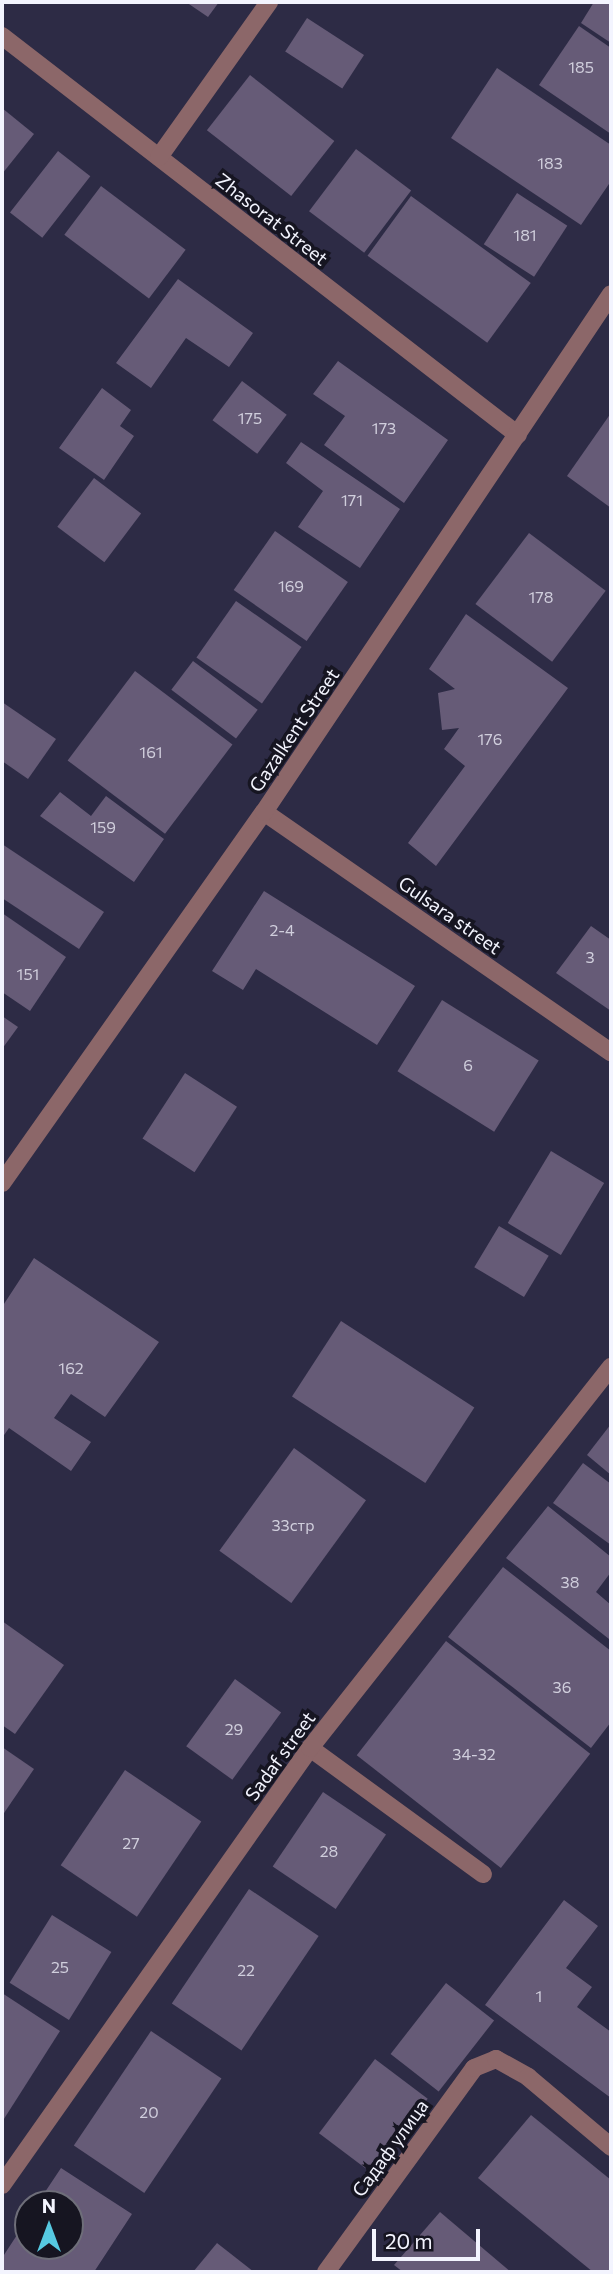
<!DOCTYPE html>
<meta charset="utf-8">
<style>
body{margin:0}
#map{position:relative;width:613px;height:2274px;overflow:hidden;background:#2d2b45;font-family:Commissioner,sans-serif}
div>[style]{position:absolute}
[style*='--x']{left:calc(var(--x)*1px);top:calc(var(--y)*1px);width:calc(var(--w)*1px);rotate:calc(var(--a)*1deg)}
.building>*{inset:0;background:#665b77;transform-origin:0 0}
.minor>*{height:18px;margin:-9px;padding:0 9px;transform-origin:9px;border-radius:9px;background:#8c6769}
span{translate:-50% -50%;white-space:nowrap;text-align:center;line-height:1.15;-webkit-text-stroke:7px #161521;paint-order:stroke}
.number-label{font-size:16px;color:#d0cedc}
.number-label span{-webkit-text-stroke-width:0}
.street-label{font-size:19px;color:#f3f4fe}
.frame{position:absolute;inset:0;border:4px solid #f3f4fe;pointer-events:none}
.north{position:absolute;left:14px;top:2190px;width:70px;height:70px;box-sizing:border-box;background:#161521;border:2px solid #6e6e79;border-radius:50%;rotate:0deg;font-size:19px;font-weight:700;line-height:28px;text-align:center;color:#f3f4fe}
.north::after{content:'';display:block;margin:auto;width:24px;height:32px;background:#56c9e1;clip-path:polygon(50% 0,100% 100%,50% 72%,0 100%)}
.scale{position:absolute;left:372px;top:2229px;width:108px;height:32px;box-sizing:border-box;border:4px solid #f3f4fe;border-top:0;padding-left:9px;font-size:21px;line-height:24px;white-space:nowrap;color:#f3f4fe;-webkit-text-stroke:5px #161521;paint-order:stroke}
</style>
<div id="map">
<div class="building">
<i style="clip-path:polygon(186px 2px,219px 2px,208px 17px)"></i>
<i style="clip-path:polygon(594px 2px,611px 2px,611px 43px,581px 23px)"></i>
<i style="left:307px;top:18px;width:68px;height:40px;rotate:33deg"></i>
<i style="clip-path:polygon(579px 26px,611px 48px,611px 134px,539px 85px)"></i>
<i style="clip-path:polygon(497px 68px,611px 145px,611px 181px,581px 225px,451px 138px)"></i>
<i style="left:250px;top:75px;width:107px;height:70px;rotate:38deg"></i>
<i style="clip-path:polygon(2px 108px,34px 134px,2px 174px)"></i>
<i style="left:356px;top:149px;width:69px;height:78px;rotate:37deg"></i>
<i style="left:58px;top:151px;width:41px;height:78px;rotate:38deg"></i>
<i style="left:101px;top:186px;width:106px;height:61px;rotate:37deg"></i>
<i style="left:517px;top:193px;width:60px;height:61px;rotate:33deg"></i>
<i style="left:411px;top:196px;width:148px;height:74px;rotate:36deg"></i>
<i style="clip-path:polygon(178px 279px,253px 333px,229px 367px,186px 338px,151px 388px,116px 363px)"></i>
<i style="clip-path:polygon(338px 361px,448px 440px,404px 503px,324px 445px,345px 416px,313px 394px)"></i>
<i style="left:242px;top:381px;width:56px;height:49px;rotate:37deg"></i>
<i style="clip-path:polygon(102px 388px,131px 410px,120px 426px,134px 436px,104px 480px,59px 448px)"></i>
<i style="clip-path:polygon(611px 413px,611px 508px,567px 476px)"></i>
<i style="clip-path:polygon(301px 442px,400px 509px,360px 568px,298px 527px,323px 491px,286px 463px)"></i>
<i style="left:94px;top:478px;width:59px;height:61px;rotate:37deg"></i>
<i style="left:275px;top:531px;width:89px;height:72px;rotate:35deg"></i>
<i style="left:529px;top:533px;width:96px;height:89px;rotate:37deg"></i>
<i style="left:236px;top:601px;width:80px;height:69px;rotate:35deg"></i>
<i style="clip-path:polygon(466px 614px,568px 688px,436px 866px,408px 843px,465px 766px,444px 749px,459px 728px,442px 730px,438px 693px,455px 689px,429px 669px)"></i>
<i style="left:193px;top:661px;width:81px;height:36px;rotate:37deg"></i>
<i style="left:135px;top:671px;width:122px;height:112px;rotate:37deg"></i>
<i style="clip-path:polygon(2px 702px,56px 739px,28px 779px,2px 761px)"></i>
<i style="clip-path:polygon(60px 792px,91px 816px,106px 796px,164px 839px,134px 882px,40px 816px)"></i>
<i style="clip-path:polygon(2px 844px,104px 912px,79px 949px,2px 898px)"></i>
<i style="clip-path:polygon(264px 891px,415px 986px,377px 1045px,256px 969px,243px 990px,212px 971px)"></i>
<i style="clip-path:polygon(2px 913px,66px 957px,30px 1011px,2px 992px)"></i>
<i style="clip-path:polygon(591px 926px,611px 940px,611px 1011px,556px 973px)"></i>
<i style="left:442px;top:1000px;width:114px;height:84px;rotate:32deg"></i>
<i style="clip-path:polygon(2px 1016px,18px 1027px,2px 1049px)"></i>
<i style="left:185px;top:1073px;width:62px;height:78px;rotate:33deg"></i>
<i style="left:551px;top:1151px;width:62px;height:84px;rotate:31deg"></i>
<i style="left:499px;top:1226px;width:58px;height:48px;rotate:31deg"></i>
<i style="clip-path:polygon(34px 1258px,159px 1342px,105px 1417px,71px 1394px,54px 1418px,91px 1442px,71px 1471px,9px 1428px,2px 1438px,2px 1307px)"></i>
<i style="left:341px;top:1321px;width:159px;height:90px;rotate:33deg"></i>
<i style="clip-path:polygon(611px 1424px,611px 1475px,587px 1455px)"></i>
<i style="left:294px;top:1448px;width:89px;height:127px;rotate:36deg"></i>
<i style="clip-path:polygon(583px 1463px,611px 1484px,611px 1545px,553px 1503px)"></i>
<i style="clip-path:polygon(548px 1506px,611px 1557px,611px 1572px,596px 1592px,611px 1605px,609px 1639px,506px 1558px)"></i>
<i style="clip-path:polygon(503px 1567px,611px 1651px,611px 1722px,591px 1748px,448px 1637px)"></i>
<i style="clip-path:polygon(2px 1621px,64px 1665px,15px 1734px,2px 1725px)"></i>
<i style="left:446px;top:1641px;width:183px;height:145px;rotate:38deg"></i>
<i style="left:235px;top:1679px;width:57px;height:83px;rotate:36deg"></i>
<i style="clip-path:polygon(2px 1747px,34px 1769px,2px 1816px)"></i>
<i style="left:125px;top:1770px;width:92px;height:115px;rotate:34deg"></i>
<i style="left:323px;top:1792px;width:76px;height:90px;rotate:34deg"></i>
<i style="left:249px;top:1889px;width:84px;height:138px;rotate:34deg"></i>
<i style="clip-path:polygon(564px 1900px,598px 1926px,566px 1968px,592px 1987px,577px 2007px,611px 2032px,611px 2098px,485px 2005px)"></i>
<i style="left:52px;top:1915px;width:70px;height:80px;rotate:32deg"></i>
<i style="left:446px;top:1983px;width:61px;height:90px;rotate:38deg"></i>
<i style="clip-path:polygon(2px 1993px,60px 2031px,2px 2122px)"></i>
<i style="left:151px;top:2031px;width:85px;height:138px;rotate:34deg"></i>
<i style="left:375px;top:2059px;width:66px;height:93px;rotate:37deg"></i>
<i style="clip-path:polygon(531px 2115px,611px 2180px,611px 2272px,593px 2272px,478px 2178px)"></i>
<i style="clip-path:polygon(61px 2168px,132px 2214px,94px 2272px,2px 2272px,2px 2258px,28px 2218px,28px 2246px,70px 2246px,70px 2204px,37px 2204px)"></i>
<i style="clip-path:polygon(440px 2212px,511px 2272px,403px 2272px,394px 2265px)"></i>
<i style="clip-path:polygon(217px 2243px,254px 2272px,193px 2272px)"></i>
</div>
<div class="minor">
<i style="--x:2;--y:36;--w:652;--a:37.71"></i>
<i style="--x:159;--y:157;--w:190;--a:-54.6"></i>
<i style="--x:264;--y:812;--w:422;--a:34.7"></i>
<i style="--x:2;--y:1183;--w:454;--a:-54.8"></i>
<i style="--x:264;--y:812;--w:623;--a:-56.18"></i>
<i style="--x:310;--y:1748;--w:214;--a:36.1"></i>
<i style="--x:2;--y:2185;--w:535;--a:-54.82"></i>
<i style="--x:310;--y:1748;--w:486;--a:-51.7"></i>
<i style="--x:326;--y:2272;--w:252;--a:-54"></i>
<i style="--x:474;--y:2068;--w:24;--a:-22"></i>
<i style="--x:496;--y:2059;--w:37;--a:29"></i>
<i style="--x:528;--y:2077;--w:109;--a:40.1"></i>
</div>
<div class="number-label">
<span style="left:581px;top:67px">185</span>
<span style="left:550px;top:163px">183</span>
<span style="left:525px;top:235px">181</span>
<span style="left:250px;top:418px">175</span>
<span style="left:384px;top:428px">173</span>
<span style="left:352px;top:500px">171</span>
<span style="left:291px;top:586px">169</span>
<span style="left:541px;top:597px">178</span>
<span style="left:490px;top:739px">176</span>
<span style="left:151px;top:752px">161</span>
<span style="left:103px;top:827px">159</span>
<span style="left:282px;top:930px">2-4</span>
<span style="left:590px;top:957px">3</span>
<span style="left:28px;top:974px">151</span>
<span style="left:468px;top:1065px">6</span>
<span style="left:71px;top:1368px">162</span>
<span style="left:293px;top:1525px">33стр</span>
<span style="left:570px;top:1582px">38</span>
<span style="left:562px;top:1687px">36</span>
<span style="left:234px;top:1729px">29</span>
<span style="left:474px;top:1754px">34-32</span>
<span style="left:131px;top:1843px">27</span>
<span style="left:329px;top:1851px">28</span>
<span style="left:60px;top:1967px">25</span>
<span style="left:246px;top:1970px">22</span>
<span style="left:539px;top:1996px">1</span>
<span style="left:149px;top:2112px">20</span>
</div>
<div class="street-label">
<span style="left:272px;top:219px;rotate:38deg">Zhasorat Street</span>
<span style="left:294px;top:730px;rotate:-56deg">Gazalkent Street</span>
<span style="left:450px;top:915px;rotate:35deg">Gulsara street</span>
<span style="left:280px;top:1756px;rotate:-54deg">Sadaf street</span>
<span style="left:390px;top:2148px;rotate:-54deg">Садаф улица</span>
</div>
<div class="frame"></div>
<div class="north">N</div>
<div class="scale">20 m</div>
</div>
